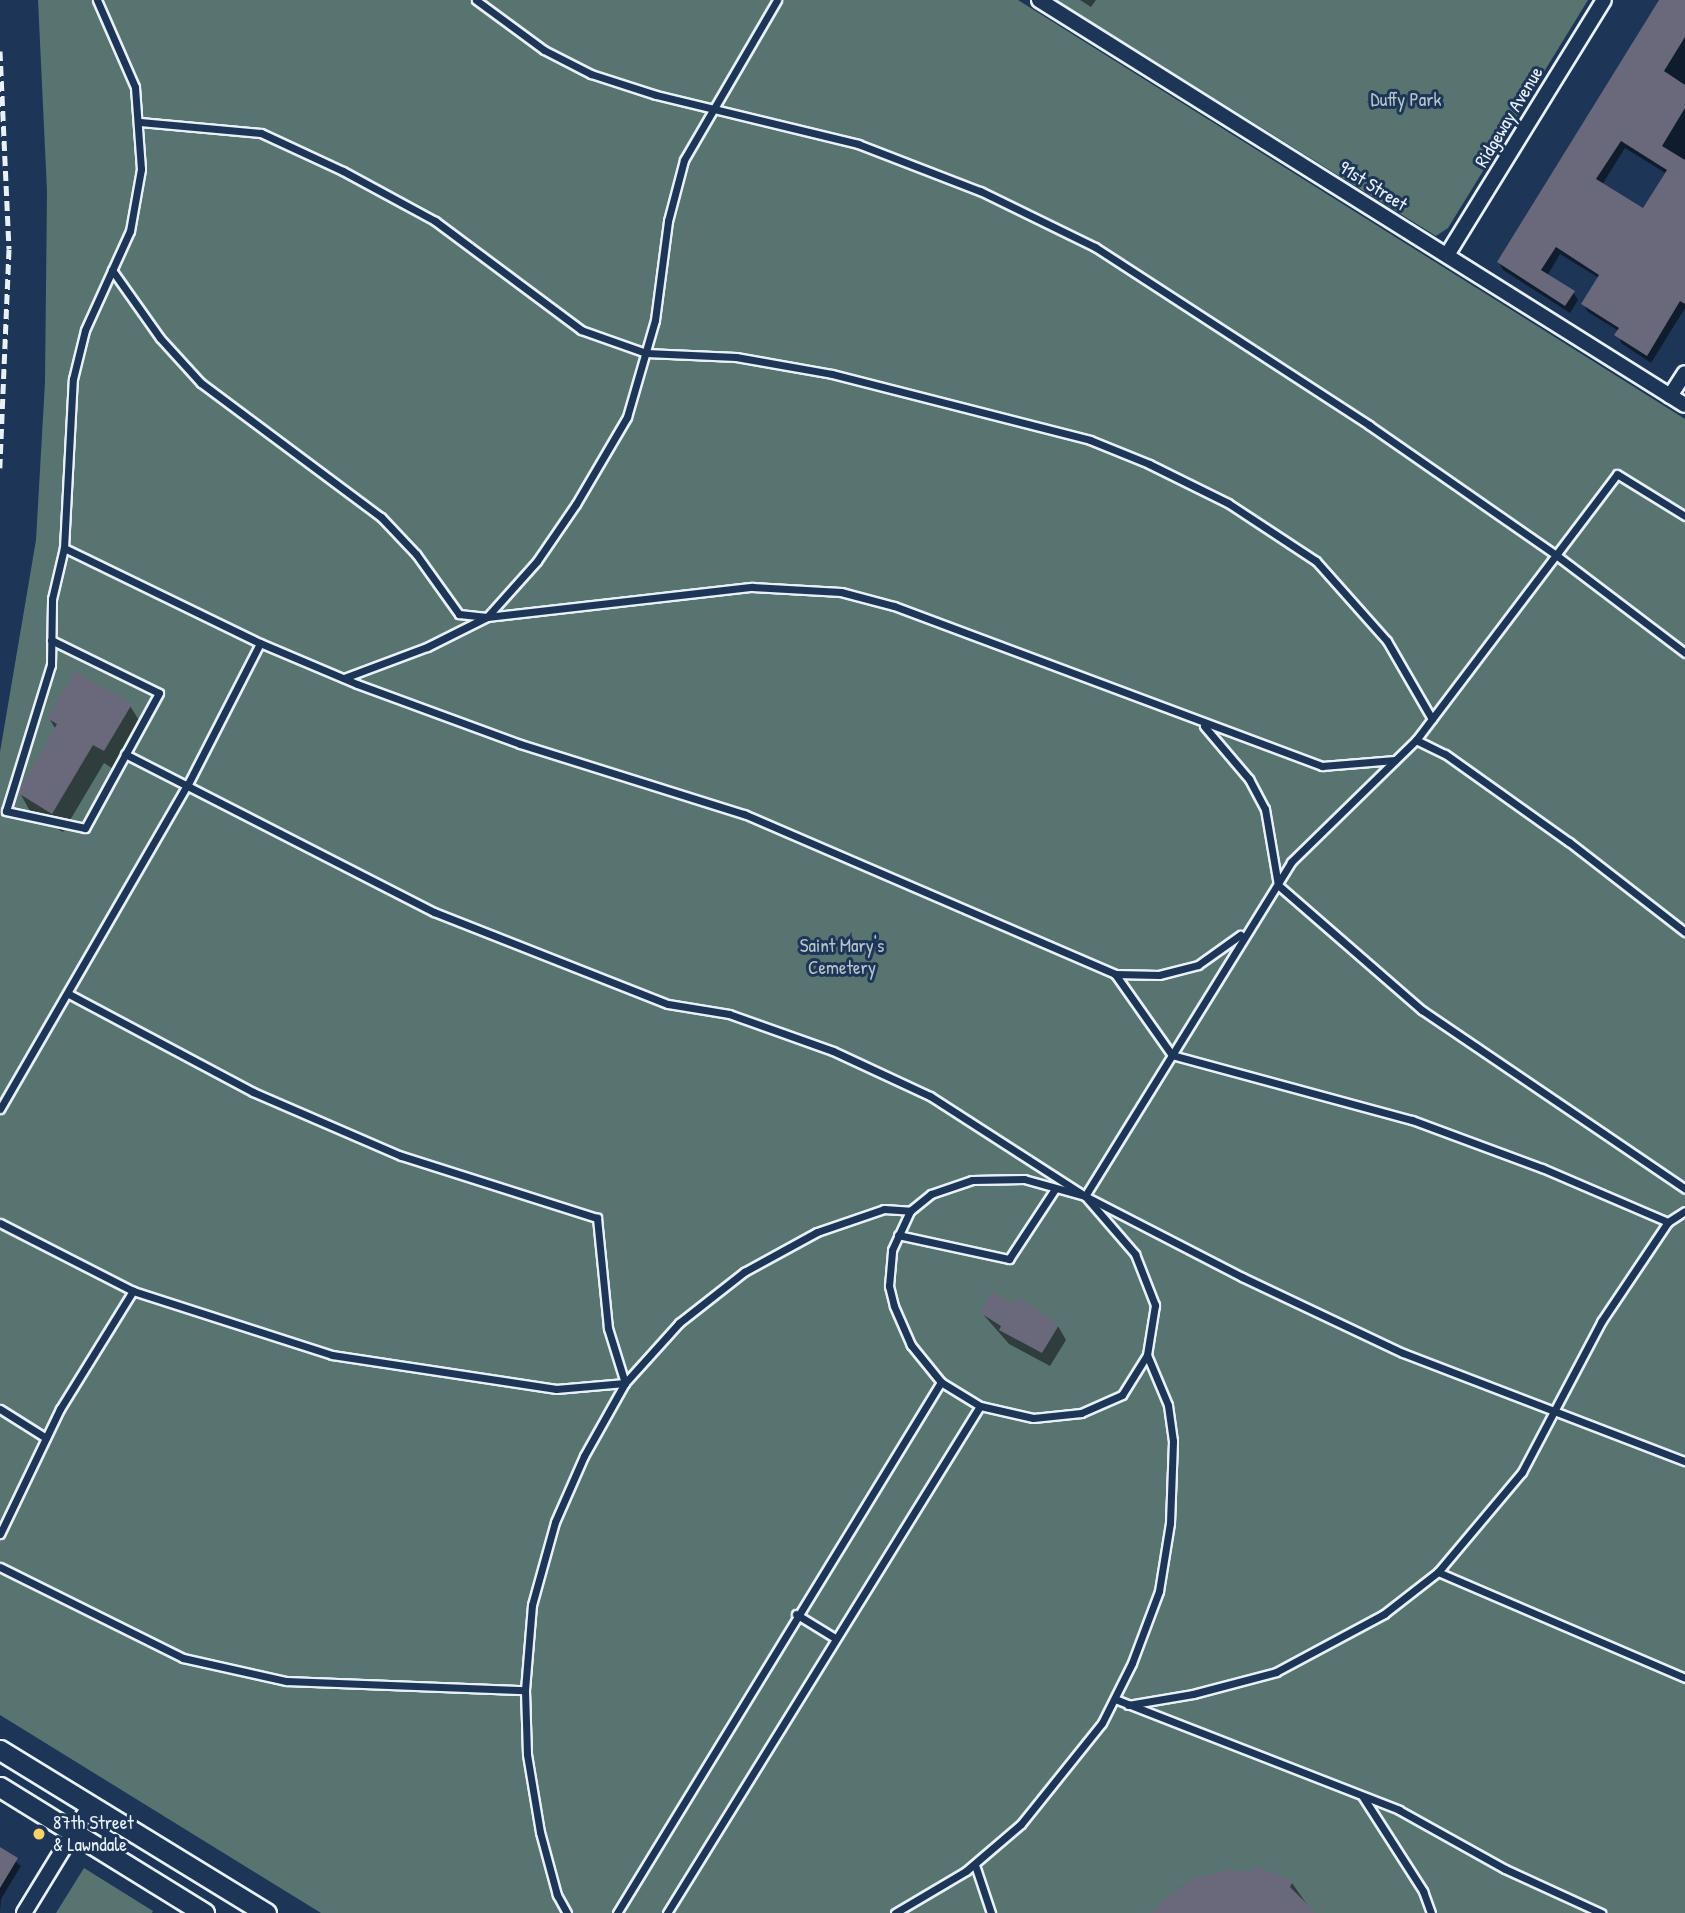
<!DOCTYPE html>
<style>
body{margin:0}
#map{position:relative;width:1685px;height:1913px;overflow:hidden;background:#1d3557;font-family:"Patrick Hand",sans-serif}
div>[style]{position:absolute}
[style*='--x']{left:calc(var(--x)*1px);top:calc(var(--y)*1px);width:calc(var(--w)*1px);rotate:calc(var(--a)*1deg)}
.green>*{inset:0;background:#587471}
.shadow>*{inset:0;background:#0007}
.building>*{inset:0;background:#6a687b}
.roads{filter:drop-shadow(2px 0 #e8f1f8) drop-shadow(-2px 0 #e8f1f8) drop-shadow(0 2px #e8f1f8) drop-shadow(0 -2px #e8f1f8)}
.service>*{height:7px;margin:-3.5px;padding:0 3.5px;transform-origin:3.5px;border-radius:3.5px;background:#1d3557}
.minor>*{height:14px;margin:-7px;padding:0 7px;transform-origin:7px;border-radius:7px;background:#1d3557}
.secondary>*{height:19px;margin:-9.5px;padding:0 9.5px;transform-origin:9.5px;border-radius:9.5px;background:#1d3557}
.rail>*{height:5px;margin-top:-2.5px;transform-origin:0;background:repeating-linear-gradient(90deg,#e8f1f8 0 10px,transparent 0 15px)}
.dots>*{width:19px;height:19px;translate:-50% -50%;box-sizing:border-box;border:4px solid #1d3557;border-radius:50%}
span{translate:-50% -50%;white-space:nowrap;text-align:center;line-height:1.15;-webkit-text-stroke:6px #1d3557;paint-order:stroke}
.park-label{font-size:19px;color:#b6c5c9}
.street-label{font-size:19px;color:#e8f1f8}
.poi-label{font-size:19px;color:#e8f1f8}
.left{translate:0 -50%;text-align:left}
</style>
<div id="map">
<div class="green">
<i style="clip-path:polygon(38px 0,1018px 0,1685px 419px,1685px 1913px,321px 1913px,0 1715px,0 752px,36px 540px,45px 382px,47px 191px)"></i>
<i style="clip-path:polygon(1056px 0,1588px 0,1448px 228px,1436px 236px)"></i>
<i style="clip-path:polygon(84px 1868px,153px 1911px,152px 1913px,56px 1913px)"></i>
</div>
<div class="shadow">
<i style="clip-path:polygon(1080px 0,1096px 0,1091px 7px)"></i>
<i style="clip-path:polygon(evenodd,1660px 0,1685px 0,1685px 308px,1651px 363px,1621px 343px,1619px 331px,1588px 312px,1583px 304px,1599px 278px,1560px 254px,1547px 276px,1573px 292px,1578px 300px,1570px 313px,1503px 270px,1499px 262px,1660px 0,1625px 148px,1667px 174px,1643px 211px,1602px 185px,1625px 148px)"></i>
<i style="clip-path:polygon(130px 706px,142px 725px,115px 770px,104px 763px,63px 832px,31px 813px,20px 793px,56px 730px,49px 718px)"></i>
<i style="clip-path:polygon(1014px 1307px,1058px 1326px,1066px 1340px,1050px 1366px,1009px 1344px,981px 1312px)"></i>
<i style="clip-path:polygon(0 1849px,21px 1866px,1px 1899px,0 1911px)"></i>
<i style="clip-path:polygon(1213px 1874px,1292px 1883px,1313px 1913px,1154px 1913px,1181px 1887px)"></i>
</div>
<div class="building">
<i style="clip-path:polygon(evenodd,1659px 0,1685px 0,1685px 37px,1664px 71px,1685px 85px,1685px 108px,1662px 146px,1685px 160px,1685px 304px,1680px 301px,1647px 356px,1614px 335px,1619px 328px,1581px 304px,1599px 275px,1556px 247px,1541px 270px,1575px 291px,1565px 306px,1497px 262px,1659px 0,1621px 141px,1667px 170px,1643px 208px,1596px 179px,1621px 141px)"></i>
<i style="clip-path:polygon(75px 671px,132px 704px,104px 751px,93px 745px,52px 814px,18px 793px,57px 724px,47px 718px)"></i>
<i style="clip-path:polygon(992px 1292px,1014px 1305px,1019px 1297px,1059px 1325px,1042px 1353px,999px 1330px,1001px 1326px,979px 1312px)"></i>
<i style="clip-path:polygon(0 1847px,18px 1858px,0 1888px)"></i>
<i style="clip-path:polygon(1253px 1865px,1293px 1881px,1290px 1887px,1316px 1913px,1151px 1913px,1166px 1897px,1196px 1877px,1231px 1870px,1252px 1872px)"></i>
</div>
<div class="roads">
<div class="service">
<i style="--x:476;--y:0;--w:84;--a:36.3"></i>
<i style="--x:544;--y:50;--w:53;--a:27.1"></i>
<i style="--x:591;--y:74;--w:68;--a:17.9"></i>
<i style="--x:656;--y:95;--w:208;--a:13.6"></i>
<i style="--x:858;--y:144;--w:131;--a:21.1"></i>
<i style="--x:980;--y:191;--w:128;--a:26"></i>
<i style="--x:1095;--y:247;--w:327;--a:33"></i>
<i style="--x:1369;--y:425;--w:228;--a:34.8"></i>
<i style="--x:1556;--y:555;--w:162;--a:37.2"></i>
<i style="--x:140;--y:122;--w:121;--a:5.2"></i>
<i style="--x:261;--y:133;--w:90;--a:24.9"></i>
<i style="--x:343;--y:171;--w:105;--a:28.5"></i>
<i style="--x:435;--y:221;--w:182;--a:36.7"></i>
<i style="--x:581;--y:330;--w:69;--a:19.5"></i>
<i style="--x:646;--y:353;--w:90;--a:2.5"></i>
<i style="--x:736;--y:357;--w:97;--a:10"></i>
<i style="--x:832;--y:374;--w:266;--a:14.3"></i>
<i style="--x:1090;--y:440;--w:64;--a:22.1"></i>
<i style="--x:1149;--y:464;--w:88;--a:26.3"></i>
<i style="--x:1228;--y:503;--w:105;--a:33.4"></i>
<i style="--x:1316;--y:561;--w:107;--a:48.4"></i>
<i style="--x:1387;--y:641;--w:90;--a:60"></i>
<i style="--x:112;--y:270;--w:83;--a:54.8"></i>
<i style="--x:160;--y:338;--w:61;--a:47.7"></i>
<i style="--x:201;--y:383;--w:224;--a:36.7"></i>
<i style="--x:381;--y:517;--w:51;--a:46.6"></i>
<i style="--x:416;--y:554;--w:74;--a:54.4"></i>
<i style="--x:459;--y:614;--w:28;--a:6"></i>
<i style="--x:487;--y:617;--w:267;--a:-6.5"></i>
<i style="--x:752;--y:587;--w:89;--a:3.2"></i>
<i style="--x:841;--y:592;--w:55;--a:14.8"></i>
<i style="--x:894;--y:606;--w:457;--a:20.5"></i>
<i style="--x:1322;--y:766;--w:73;--a:-4.7"></i>
<i style="--x:64;--y:548;--w:218;--a:25.9"></i>
<i style="--x:260;--y:643;--w:105;--a:22.9"></i>
<i style="--x:357;--y:684;--w:174;--a:20.2"></i>
<i style="--x:520;--y:744;--w:235;--a:17.4"></i>
<i style="--x:744;--y:814;--w:404;--a:23.3"></i>
<i style="--x:1115;--y:974;--w:99;--a:54.9"></i>
<i style="--x:1172;--y:1055;--w:249;--a:15.2"></i>
<i style="--x:1412;--y:1120;--w:139;--a:20.3"></i>
<i style="--x:1542;--y:1168;--w:137;--a:23.2"></i>
<i style="--x:51;--y:640;--w:120;--a:26.1"></i>
<i style="--x:159;--y:693;--w:154;--a:118.7"></i>
<i style="--x:85;--y:828;--w:81;--a:-167.9"></i>
<i style="--x:6;--y:811;--w:153;--a:-72.9"></i>
<i style="--x:51;--y:665;--w:66;--a:-89.1"></i>
<i style="--x:52;--y:599;--w:52;--a:-76.8"></i>
<i style="--x:64;--y:548;--w:169;--a:-87"></i>
<i style="--x:73;--y:379;--w:50;--a:-76.2"></i>
<i style="--x:85;--y:330;--w:109;--a:-65.6"></i>
<i style="--x:130;--y:231;--w:63;--a:-79.9"></i>
<i style="--x:141;--y:169;--w:82;--a:-94.2"></i>
<i style="--x:135;--y:87;--w:95;--a:-113.6"></i>
<i style="--x:344;--y:678;--w:89;--a:-20.5"></i>
<i style="--x:427;--y:647;--w:67;--a:-26.6"></i>
<i style="--x:487;--y:617;--w:75;--a:-48.2"></i>
<i style="--x:537;--y:561;--w:69;--a:-55.6"></i>
<i style="--x:576;--y:504;--w:101;--a:-59.6"></i>
<i style="--x:627;--y:417;--w:101;--a:-73.9"></i>
<i style="--x:655;--y:320;--w:100;--a:-82.5"></i>
<i style="--x:668;--y:221;--w:63;--a:-75.3"></i>
<i style="--x:684;--y:160;--w:185;--a:-59.8"></i>
<i style="--x:1204;--y:726;--w:70;--a:49.7"></i>
<i style="--x:1249;--y:779;--w:34;--a:62"></i>
<i style="--x:1265;--y:809;--w:77;--a:80.3"></i>
<i style="--x:1278;--y:885;--w:191;--a:41"></i>
<i style="--x:1422;--y:1010;--w:318;--a:34.2"></i>
<i style="--x:1416;--y:740;--w:32;--a:26"></i>
<i style="--x:1445;--y:754;--w:152;--a:35.4"></i>
<i style="--x:1569;--y:842;--w:147;--a:37.8"></i>
<i style="--x:125;--y:754;--w:347;--a:27.1"></i>
<i style="--x:434;--y:912;--w:251;--a:21.5"></i>
<i style="--x:668;--y:1004;--w:62;--a:9.3"></i>
<i style="--x:729;--y:1014;--w:110;--a:19.6"></i>
<i style="--x:833;--y:1051;--w:107;--a:24.9"></i>
<i style="--x:930;--y:1096;--w:184;--a:32.8"></i>
<i style="--x:1085;--y:1196;--w:177;--a:27.3"></i>
<i style="--x:1242;--y:1277;--w:178;--a:25.3"></i>
<i style="--x:1403;--y:1353;--w:302;--a:21"></i>
<i style="--x:1115;--y:974;--w:44;--a:1.3"></i>
<i style="--x:1159;--y:975;--w:40;--a:-14.4"></i>
<i style="--x:1198;--y:965;--w:52;--a:-35.5"></i>
<i style="--x:0;--y:1109;--w:375;--a:-60"></i>
<i style="--x:188;--y:784;--w:158;--a:-62.9"></i>
<i style="--x:1024;--y:1179;--w:63;--a:15.6"></i>
<i style="--x:1085;--y:1196;--w:77;--a:49.2"></i>
<i style="--x:1135;--y:1254;--w:55;--a:68.6"></i>
<i style="--x:1155;--y:1305;--w:51;--a:99.1"></i>
<i style="--x:1147;--y:1355;--w:47;--a:122"></i>
<i style="--x:1122;--y:1395;--w:45;--a:156.3"></i>
<i style="--x:1081;--y:1413;--w:48;--a:174.1"></i>
<i style="--x:1033;--y:1418;--w:54;--a:-167.2"></i>
<i style="--x:980;--y:1406;--w:46;--a:-148.4"></i>
<i style="--x:941;--y:1382;--w:48;--a:-129"></i>
<i style="--x:911;--y:1345;--w:43;--a:-113.6"></i>
<i style="--x:894;--y:1306;--w:21;--a:-104"></i>
<i style="--x:889;--y:1286;--w:36;--a:-85"></i>
<i style="--x:892;--y:1250;--w:43;--a:-65.2"></i>
<i style="--x:910;--y:1211;--w:27;--a:-39"></i>
<i style="--x:931;--y:1194;--w:43;--a:-18.9"></i>
<i style="--x:972;--y:1180;--w:52;--a:-1.1"></i>
<i style="--x:1085;--y:1196;--w:392;--a:-58.3"></i>
<i style="--x:1291;--y:862;--w:175;--a:-44.3"></i>
<i style="--x:1416;--y:740;--w:333;--a:-52.9"></i>
<i style="--x:1617;--y:474;--w:80;--a:31.7"></i>
<i style="--x:0;--y:1223;--w:149;--a:27.1"></i>
<i style="--x:133;--y:1291;--w:209;--a:17.8"></i>
<i style="--x:332;--y:1355;--w:227;--a:8.6"></i>
<i style="--x:556;--y:1389;--w:69;--a:-5"></i>
<i style="--x:625;--y:1383;--w:58;--a:-107.2"></i>
<i style="--x:608;--y:1328;--w:111;--a:-95.7"></i>
<i style="--x:597;--y:1218;--w:206;--a:-162.4"></i>
<i style="--x:401;--y:1156;--w:161;--a:-156.6"></i>
<i style="--x:253;--y:1092;--w:208;--a:-152"></i>
<i style="--x:898;--y:1235;--w:114;--a:12.2"></i>
<i style="--x:1009;--y:1259;--w:84;--a:-56.7"></i>
<i style="--x:0;--y:1409;--w:54;--a:32.2"></i>
<i style="--x:0;--y:1534;--w:139;--a:-64.4"></i>
<i style="--x:60;--y:1409;--w:139;--a:-58.3"></i>
<i style="--x:0;--y:1567;--w:204;--a:26.4"></i>
<i style="--x:183;--y:1658;--w:106;--a:12.6"></i>
<i style="--x:286;--y:1681;--w:239;--a:2.2"></i>
<i style="--x:1438;--y:1572;--w:269;--a:23.2"></i>
<i style="--x:796;--y:1614;--w:46;--a:31.6"></i>
<i style="--x:1115;--y:1699;--w:305;--a:21.3"></i>
<i style="--x:1399;--y:1810;--w:121;--a:29.1"></i>
<i style="--x:1505;--y:1869;--w:106;--a:24.6"></i>
<i style="--x:1128;--y:1705;--w:66;--a:-9.6"></i>
<i style="--x:1193;--y:1694;--w:86;--a:-14.8"></i>
<i style="--x:1276;--y:1672;--w:123;--a:-28.2"></i>
<i style="--x:1384;--y:1614;--w:68;--a:-37.9"></i>
<i style="--x:1438;--y:1572;--w:131;--a:-50"></i>
<i style="--x:1522;--y:1472;--w:170;--a:-62.2"></i>
<i style="--x:1601;--y:1322;--w:120;--a:-56.2"></i>
<i style="--x:1668;--y:1222;--w:20;--a:-33"></i>
<i style="--x:1363;--y:1797;--w:112;--a:57.4"></i>
<i style="--x:1423;--y:1891;--w:23;--a:70"></i>
<i style="--x:975;--y:1865;--w:51;--a:71.6"></i>
<i style="--x:567;--y:1913;--w:21;--a:-119"></i>
<i style="--x:557;--y:1895;--w:65;--a:-105.1"></i>
<i style="--x:540;--y:1832;--w:79;--a:-99.5"></i>
<i style="--x:527;--y:1754;--w:64;--a:-91.8"></i>
<i style="--x:525;--y:1690;--w:85;--a:-85.3"></i>
<i style="--x:532;--y:1605;--w:86;--a:-74.5"></i>
<i style="--x:555;--y:1522;--w:72;--a:-66.3"></i>
<i style="--x:584;--y:1456;--w:84;--a:-60.7"></i>
<i style="--x:625;--y:1383;--w:81;--a:-48"></i>
<i style="--x:679;--y:1323;--w:83;--a:-38.1"></i>
<i style="--x:744;--y:1272;--w:83;--a:-28.7"></i>
<i style="--x:817;--y:1232;--w:71;--a:-18.9"></i>
<i style="--x:884;--y:1209;--w:26;--a:4"></i>
<i style="--x:617;--y:1913;--w:622;--a:-58.61"></i>
<i style="--x:667;--y:1913;--w:596;--a:-58.31"></i>
<i style="--x:895;--y:1913;--w:82;--a:-30.6"></i>
<i style="--x:966;--y:1871;--w:72;--a:-40.5"></i>
<i style="--x:1021;--y:1824;--w:129;--a:-51.3"></i>
<i style="--x:1102;--y:1723;--w:67;--a:-63.4"></i>
<i style="--x:1132;--y:1663;--w:77;--a:-69.4"></i>
<i style="--x:1159;--y:1591;--w:69;--a:-80.8"></i>
<i style="--x:1170;--y:1523;--w:82;--a:-87.9"></i>
<i style="--x:1173;--y:1441;--w:36;--a:-98"></i>
<i style="--x:1168;--y:1405;--w:54;--a:-112.8"></i>
</div>
<div class="minor">
<i style="--x:1039;--y:0;--w:762;--a:32.09"></i>
<i style="--x:1447;--y:255;--w:299;--a:-58.4"></i>
<i style="--x:1670;--y:396;--w:27;--a:-57"></i>
<i style="--x:24;--y:1913;--w:127;--a:-58.6"></i>
</div>
<div class="secondary">
<i style="--x:0;--y:1750;--w:312;--a:31.5"></i>
<i style="--x:0;--y:1787;--w:240;--a:31.7"></i>
</div>
</div>
<div class="rail">
<i style="--x:0;--y:51;--w:198;--a:87.4"></i>
<i style="--x:9;--y:249;--w:219;--a:92.4"></i>
</div>
<div class="dots">
<i style="left:39px;top:1834px;background:#ffd166"></i>
</div>
<div class="park-label">
<span style="left:1406px;top:100px">Duffy Park</span>
<span style="left:842px;top:957px">Saint Mary's<br>Cemetery</span>
</div>
<div class="street-label">
<span style="left:1509px;top:117px;rotate:-59deg">Ridgeway Avenue</span>
<span style="left:1373px;top:186px;rotate:32deg">91st Street</span>
</div>
<div class="poi-label">
<span class="left" style="left:53px;top:1834px">87th Street<br>&amp; Lawndale</span>
</div>
</div>
